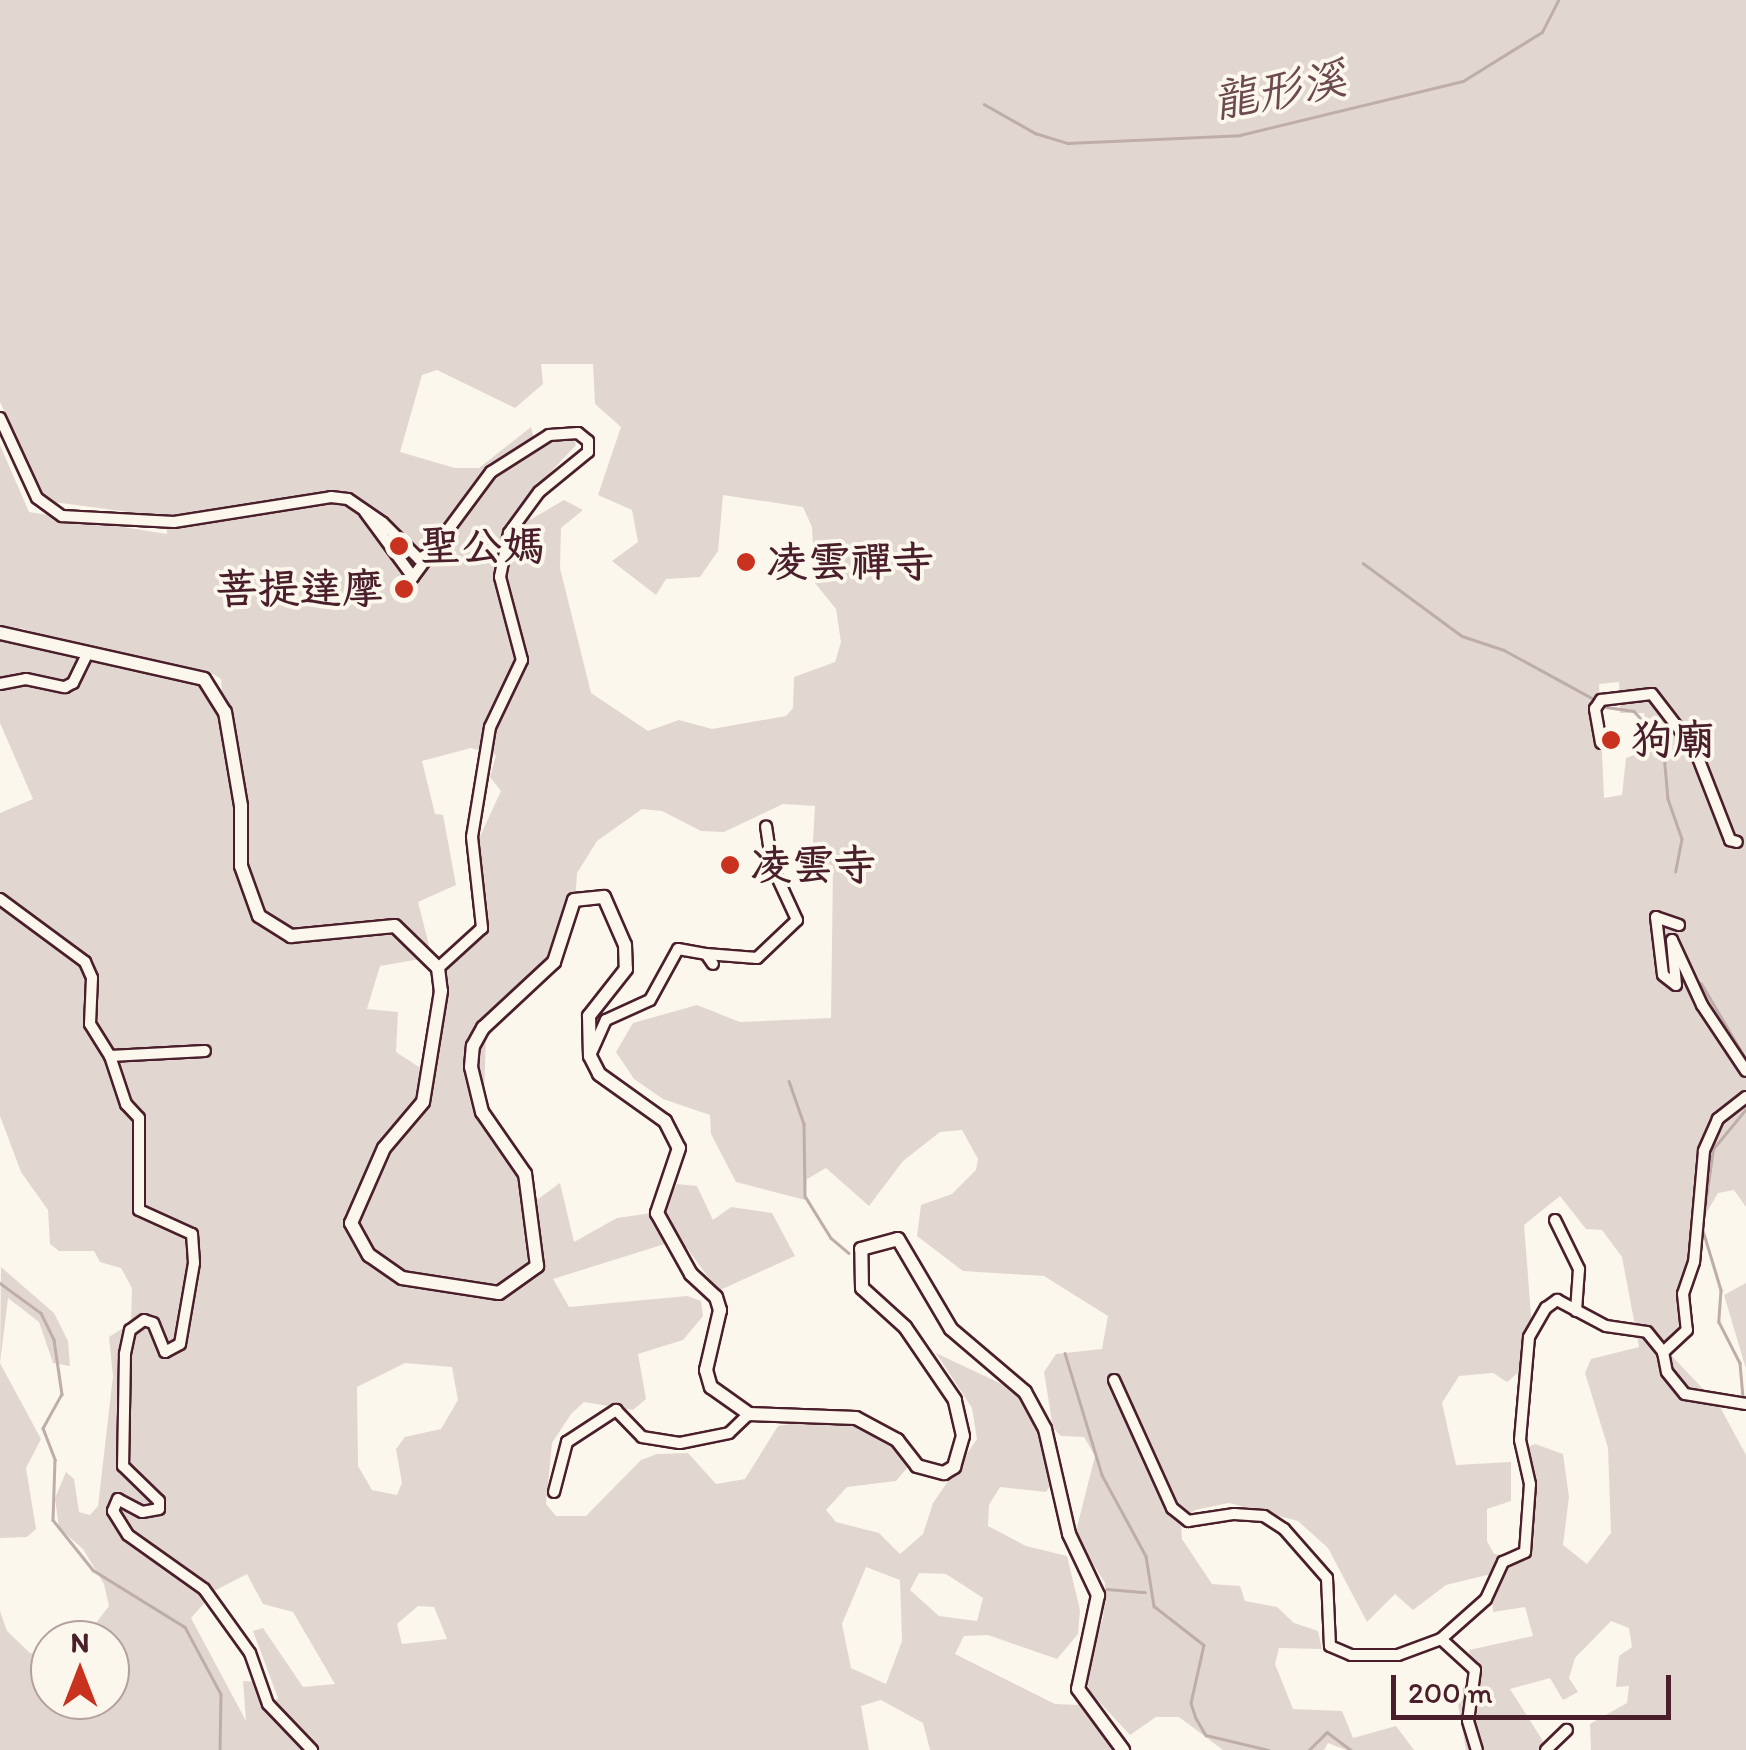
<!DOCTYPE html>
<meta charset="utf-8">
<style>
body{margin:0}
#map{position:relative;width:1746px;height:1750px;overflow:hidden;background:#fbf7ec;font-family:Itim,"LXGW WenKai TC",sans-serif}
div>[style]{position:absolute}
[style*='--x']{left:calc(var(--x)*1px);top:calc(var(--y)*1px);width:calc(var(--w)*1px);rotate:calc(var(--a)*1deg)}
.green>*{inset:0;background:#e2d7d0}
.stream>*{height:2.5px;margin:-1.25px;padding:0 1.25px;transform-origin:1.25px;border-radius:1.25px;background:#bfadaa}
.roads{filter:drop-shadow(2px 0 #4a1f2b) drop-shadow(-2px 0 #4a1f2b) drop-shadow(0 2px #4a1f2b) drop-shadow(0 -2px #4a1f2b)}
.minor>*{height:10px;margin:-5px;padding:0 5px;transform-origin:5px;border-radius:5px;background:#fbf7ec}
.tertiary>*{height:12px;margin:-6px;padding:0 6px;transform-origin:6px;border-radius:6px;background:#fbf7ec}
.dots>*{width:28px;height:28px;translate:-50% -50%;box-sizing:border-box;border:5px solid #fbf7ec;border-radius:50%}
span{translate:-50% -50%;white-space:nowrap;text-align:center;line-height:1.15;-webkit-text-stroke:8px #fbf7ec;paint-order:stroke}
.poi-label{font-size:42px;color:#4a1f2b;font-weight:700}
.left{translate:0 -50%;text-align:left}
.right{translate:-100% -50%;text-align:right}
.water-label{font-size:45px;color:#6d4a51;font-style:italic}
.north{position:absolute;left:30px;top:1620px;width:100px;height:100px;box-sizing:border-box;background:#fbf7ec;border:2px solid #b4a19f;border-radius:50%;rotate:0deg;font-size:28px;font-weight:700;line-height:40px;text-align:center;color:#4a1f2b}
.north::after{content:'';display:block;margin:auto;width:35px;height:45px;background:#c8321e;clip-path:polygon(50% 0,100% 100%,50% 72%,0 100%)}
.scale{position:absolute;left:1391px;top:1675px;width:280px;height:45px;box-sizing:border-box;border:5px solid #4a1f2b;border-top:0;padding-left:12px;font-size:30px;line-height:35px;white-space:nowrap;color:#4a1f2b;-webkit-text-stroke:8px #fbf7ec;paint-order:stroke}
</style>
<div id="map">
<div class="green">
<i style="clip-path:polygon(evenodd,0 0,1746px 0,1746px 1207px,1734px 1190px,1718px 1193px,1703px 1219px,1698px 1262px,1670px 1354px,1720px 1407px,1746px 1455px,1746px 1750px,1591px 1750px,1590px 1724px,1627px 1703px,1629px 1686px,1616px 1687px,1619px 1656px,1632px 1647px,1629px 1628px,1611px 1621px,1575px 1658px,1569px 1678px,1578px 1692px,1563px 1700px,1550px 1678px,1510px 1689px,1543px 1741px,1540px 1750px,1466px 1750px,1456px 1694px,1475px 1678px,1469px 1650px,1533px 1636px,1525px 1607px,1493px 1612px,1491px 1574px,1446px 1585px,1413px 1610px,1395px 1594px,1367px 1622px,1328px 1548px,1298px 1521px,1229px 1503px,1195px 1510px,1181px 1521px,1182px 1539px,1212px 1584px,1240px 1586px,1245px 1601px,1277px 1607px,1294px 1623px,1318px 1631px,1322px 1649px,1279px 1648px,1275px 1664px,1293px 1709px,1342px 1711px,1353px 1738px,1396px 1726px,1414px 1750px,1346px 1750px,1328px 1743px,1324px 1750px,1223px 1750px,1179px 1717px,1156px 1717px,1130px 1735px,1090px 1692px,1084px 1671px,1103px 1618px,1105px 1583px,1075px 1535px,1095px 1456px,1084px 1437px,1061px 1436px,1053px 1428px,1044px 1372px,1056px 1354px,1102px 1349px,1108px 1316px,1044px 1276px,963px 1271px,917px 1236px,921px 1205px,952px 1194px,976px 1170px,978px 1159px,962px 1130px,940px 1132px,903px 1161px,869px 1206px,826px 1168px,807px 1179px,805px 1200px,736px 1182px,711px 1134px,710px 1115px,663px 1099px,634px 1079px,616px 1052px,633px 1023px,697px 1005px,740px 1022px,831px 1018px,833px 866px,812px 859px,815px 806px,783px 804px,724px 832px,701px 831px,662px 811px,642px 809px,597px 841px,577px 873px,574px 921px,565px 944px,486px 1032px,484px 1101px,514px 1151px,534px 1202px,560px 1183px,574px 1242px,617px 1218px,659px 1212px,677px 1184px,697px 1186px,713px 1220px,731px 1207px,772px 1213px,795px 1256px,718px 1291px,687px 1248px,668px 1243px,553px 1279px,569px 1307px,687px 1296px,701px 1301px,703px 1316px,683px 1340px,638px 1354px,646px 1399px,633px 1410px,584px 1402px,571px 1414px,552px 1443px,546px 1504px,556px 1516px,586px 1516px,641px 1460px,657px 1454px,688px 1453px,716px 1484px,745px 1479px,778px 1426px,837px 1416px,880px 1432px,902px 1453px,907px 1468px,896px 1481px,847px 1487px,826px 1510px,836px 1522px,879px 1533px,900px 1554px,923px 1534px,933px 1503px,977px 1439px,972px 1408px,936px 1353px,1031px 1398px,1052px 1483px,1046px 1492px,1000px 1487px,989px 1505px,988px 1526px,1026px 1546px,1067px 1556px,1080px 1610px,1078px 1634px,1057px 1659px,988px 1635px,964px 1636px,955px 1654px,1055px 1704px,1079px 1705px,1113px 1750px,930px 1750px,923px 1723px,881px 1700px,861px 1706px,869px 1750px,0 1750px,0 1611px,7px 1631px,30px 1653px,50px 1656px,50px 1700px,110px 1700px,110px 1640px,83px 1640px,109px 1606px,104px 1584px,83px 1549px,59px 1528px,55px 1498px,66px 1472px,74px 1479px,79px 1512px,90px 1515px,98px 1506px,113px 1376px,109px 1337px,131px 1323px,132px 1288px,121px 1268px,100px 1262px,94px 1251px,59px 1251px,50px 1244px,48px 1210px,21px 1172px,0 1116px,0 813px,33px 799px,0 723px,0 445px,29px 512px,167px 534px,166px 517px,46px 501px,0 402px,0 0,541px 364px,593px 364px,595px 404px,621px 427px,598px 495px,632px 510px,638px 542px,612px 561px,656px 595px,666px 579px,700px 577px,718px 551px,723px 495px,803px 507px,812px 527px,815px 583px,836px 609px,841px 642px,835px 662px,794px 677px,793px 708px,786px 716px,712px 729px,679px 720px,648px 731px,591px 693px,560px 568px,561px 528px,583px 510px,564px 500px,530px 520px,536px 488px,576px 445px,570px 427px,537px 450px,531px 427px,479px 468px,455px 468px,400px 452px,422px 375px,437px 370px,515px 408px,543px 384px,541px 364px,0 0,21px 628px,109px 656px,211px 673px,221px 679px,223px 708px,193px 676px,122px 669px,12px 640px,21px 628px,0 0,1619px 682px,1620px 713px,1644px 713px,1652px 748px,1626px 758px,1622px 795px,1604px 798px,1599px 684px,1619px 682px,0 0,471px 748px,496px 755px,490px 777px,501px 791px,476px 845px,481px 929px,438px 979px,428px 1073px,396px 1052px,398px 1012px,367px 1009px,380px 966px,432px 957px,418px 902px,456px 885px,443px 815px,435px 814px,422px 761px,471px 748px,0 0,1560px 1196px,1586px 1229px,1602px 1230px,1622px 1257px,1639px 1347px,1591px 1359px,1585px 1373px,1608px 1448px,1611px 1533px,1587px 1564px,1563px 1545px,1569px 1497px,1563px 1454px,1535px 1444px,1528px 1447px,1522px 1546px,1509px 1556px,1494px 1554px,1487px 1541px,1487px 1509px,1511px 1501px,1511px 1462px,1456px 1465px,1442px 1403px,1459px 1376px,1493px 1373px,1507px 1382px,1526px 1366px,1532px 1327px,1524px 1225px,1560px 1196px,0 0,405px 1363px,452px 1367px,458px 1400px,441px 1429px,405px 1437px,396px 1449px,402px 1483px,397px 1495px,372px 1490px,358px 1466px,357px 1387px,405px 1363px,0 0,866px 1567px,900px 1580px,902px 1641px,886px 1684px,851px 1668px,842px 1624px,866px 1567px,0 0,919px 1573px,946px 1574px,983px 1598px,977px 1621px,939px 1616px,910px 1590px,919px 1573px,0 0,247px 1574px,263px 1604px,293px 1612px,335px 1684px,303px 1687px,263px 1628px,253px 1631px,278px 1698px,272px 1704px,261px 1682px,243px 1681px,246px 1721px,191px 1618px,216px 1590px,247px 1574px,0 0,418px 1606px,434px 1607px,447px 1639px,402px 1644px,397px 1624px,418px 1606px)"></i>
<i style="clip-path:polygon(1px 1267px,54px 1313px,68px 1341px,70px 1366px,53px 1363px,39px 1322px,8px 1298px,0 1363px)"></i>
<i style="clip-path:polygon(1746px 1283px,1746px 1369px,1724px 1295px)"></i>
<i style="clip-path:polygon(0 1363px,41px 1439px,26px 1468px,36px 1529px,27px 1537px,0 1538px)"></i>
</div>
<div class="stream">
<i style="--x:984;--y:104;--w:59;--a:29.6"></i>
<i style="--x:1035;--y:133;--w:34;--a:17"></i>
<i style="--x:1067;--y:143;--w:173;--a:-2.6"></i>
<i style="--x:1240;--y:135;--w:229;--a:-13.6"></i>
<i style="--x:1463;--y:81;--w:93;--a:-31.8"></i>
<i style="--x:1542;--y:32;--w:36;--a:-63"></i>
<i style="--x:1363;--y:563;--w:123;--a:36.4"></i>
<i style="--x:1462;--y:636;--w:44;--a:18.4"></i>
<i style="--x:1504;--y:650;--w:100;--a:28.6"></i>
<i style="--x:1606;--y:707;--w:28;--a:8"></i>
<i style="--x:1634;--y:711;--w:43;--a:47.8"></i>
<i style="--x:1663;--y:743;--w:56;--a:84.9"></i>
<i style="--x:1668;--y:799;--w:42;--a:70.7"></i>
<i style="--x:1682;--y:839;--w:33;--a:101"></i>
<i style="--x:1701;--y:983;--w:88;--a:59.4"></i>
<i style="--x:789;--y:1081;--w:46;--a:70.8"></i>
<i style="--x:804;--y:1124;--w:72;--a:89.2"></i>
<i style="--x:805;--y:1196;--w:49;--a:58.2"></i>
<i style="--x:831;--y:1238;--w:23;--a:40"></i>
<i style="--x:1703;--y:1219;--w:71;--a:-81.9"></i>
<i style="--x:1713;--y:1149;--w:52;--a:-50.5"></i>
<i style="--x:1702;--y:1227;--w:66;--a:73.2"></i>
<i style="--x:1721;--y:1290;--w:32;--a:94"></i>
<i style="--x:1719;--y:1322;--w:46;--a:62.9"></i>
<i style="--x:1740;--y:1363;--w:36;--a:85"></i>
<i style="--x:0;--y:1283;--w:51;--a:36.2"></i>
<i style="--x:41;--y:1313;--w:30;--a:64"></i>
<i style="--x:54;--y:1340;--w:55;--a:81.6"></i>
<i style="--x:62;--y:1394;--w:39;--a:119"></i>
<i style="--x:43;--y:1428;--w:34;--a:69"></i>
<i style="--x:55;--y:1460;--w:60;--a:91.9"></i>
<i style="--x:53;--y:1520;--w:64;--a:51.3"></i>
<i style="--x:93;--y:1570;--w:108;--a:31.8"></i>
<i style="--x:185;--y:1627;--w:76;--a:61.8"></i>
<i style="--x:221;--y:1694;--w:56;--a:91"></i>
<i style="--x:1065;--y:1353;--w:127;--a:73.1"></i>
<i style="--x:1102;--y:1475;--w:92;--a:61.5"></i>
<i style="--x:1146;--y:1556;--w:51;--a:80.9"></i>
<i style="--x:1154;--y:1606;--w:63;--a:38"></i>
<i style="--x:1204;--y:1645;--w:59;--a:102.6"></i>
<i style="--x:1191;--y:1703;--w:16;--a:72"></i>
<i style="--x:1196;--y:1718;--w:20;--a:60"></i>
<i style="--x:1206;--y:1735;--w:65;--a:13.4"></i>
<i style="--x:1107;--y:1589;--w:38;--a:5"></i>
<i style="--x:1309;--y:1750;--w:25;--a:-45"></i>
<i style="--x:1327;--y:1732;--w:30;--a:37"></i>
</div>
<div class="roads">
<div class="minor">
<i style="--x:0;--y:418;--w:88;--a:65.2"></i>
<i style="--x:37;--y:498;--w:31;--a:36"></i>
<i style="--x:62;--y:516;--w:112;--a:3.1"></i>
<i style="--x:174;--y:522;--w:159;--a:-9"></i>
<i style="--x:331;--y:497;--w:17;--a:7"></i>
<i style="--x:348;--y:499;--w:42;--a:34.4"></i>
<i style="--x:383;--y:523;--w:51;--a:45"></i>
<i style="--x:419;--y:559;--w:10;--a:-29"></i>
<i style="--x:365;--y:512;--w:81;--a:53.6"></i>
<i style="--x:413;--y:577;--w:131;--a:-53.4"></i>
<i style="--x:491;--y:472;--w:69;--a:-32.5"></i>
<i style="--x:549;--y:435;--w:29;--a:-4"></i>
<i style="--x:578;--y:433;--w:13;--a:39"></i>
<i style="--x:588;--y:441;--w:11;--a:90"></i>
<i style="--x:588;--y:452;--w:63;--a:140.8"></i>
<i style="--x:539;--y:492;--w:51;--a:126.2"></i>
<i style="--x:509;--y:533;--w:45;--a:101.6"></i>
<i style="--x:500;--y:577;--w:86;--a:75.2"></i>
<i style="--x:522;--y:660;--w:74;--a:115.5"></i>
<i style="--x:490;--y:727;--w:111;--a:99.3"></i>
<i style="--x:472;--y:837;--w:92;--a:83.7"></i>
<i style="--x:482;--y:928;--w:59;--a:137.7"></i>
<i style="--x:0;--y:684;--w:26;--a:-11"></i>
<i style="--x:26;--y:679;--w:40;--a:12"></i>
<i style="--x:65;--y:687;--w:9;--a:-27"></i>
<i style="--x:73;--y:683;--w:32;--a:-64"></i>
<i style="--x:1601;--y:743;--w:35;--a:-100"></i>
<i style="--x:1595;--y:709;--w:11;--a:-56"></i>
<i style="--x:1601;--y:700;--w:51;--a:-6.7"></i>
<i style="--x:1652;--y:694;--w:71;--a:52.5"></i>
<i style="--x:1695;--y:750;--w:97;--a:68.7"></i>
<i style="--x:1730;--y:840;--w:7;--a:16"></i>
<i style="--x:0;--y:899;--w:106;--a:36.5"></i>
<i style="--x:85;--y:962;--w:17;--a:66"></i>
<i style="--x:92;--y:978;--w:46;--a:92.5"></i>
<i style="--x:90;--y:1024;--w:38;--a:58"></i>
<i style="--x:110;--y:1056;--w:51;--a:71.6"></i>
<i style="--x:126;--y:1104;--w:19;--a:47"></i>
<i style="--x:139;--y:1118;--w:92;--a:90"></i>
<i style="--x:139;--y:1210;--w:58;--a:24.4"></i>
<i style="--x:192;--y:1234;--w:29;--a:86"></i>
<i style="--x:194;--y:1263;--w:82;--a:99.8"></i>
<i style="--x:180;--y:1344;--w:17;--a:152"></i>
<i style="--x:165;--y:1352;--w:31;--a:-112"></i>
<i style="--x:153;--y:1323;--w:9;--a:-162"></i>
<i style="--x:144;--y:1320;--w:17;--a:144"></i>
<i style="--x:130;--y:1330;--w:25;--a:102"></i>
<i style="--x:125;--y:1354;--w:112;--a:91"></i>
<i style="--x:123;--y:1466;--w:50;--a:44.2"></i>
<i style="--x:159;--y:1501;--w:8;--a:90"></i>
<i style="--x:159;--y:1509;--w:17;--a:170"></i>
<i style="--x:142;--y:1512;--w:27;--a:-152"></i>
<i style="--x:118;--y:1499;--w:13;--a:113"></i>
<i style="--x:113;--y:1511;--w:28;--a:58"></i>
<i style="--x:128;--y:1535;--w:93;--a:35.4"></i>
<i style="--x:204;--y:1589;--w:79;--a:54.3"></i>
<i style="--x:250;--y:1653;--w:54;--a:70.6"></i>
<i style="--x:268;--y:1704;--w:64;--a:46.3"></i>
<i style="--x:1679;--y:925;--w:24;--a:-161"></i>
<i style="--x:1656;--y:917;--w:58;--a:83.1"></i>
<i style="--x:1663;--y:975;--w:16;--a:38"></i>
<i style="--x:1676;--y:985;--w:45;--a:-95.1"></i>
<i style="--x:1672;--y:940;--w:72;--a:65.2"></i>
<i style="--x:1702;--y:1005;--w:79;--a:56.3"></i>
<i style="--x:706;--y:954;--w:51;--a:4.5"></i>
<i style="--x:757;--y:958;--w:55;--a:-43.5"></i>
<i style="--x:797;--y:920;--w:60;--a:-114.8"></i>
<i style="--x:772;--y:866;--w:40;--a:-98.5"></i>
<i style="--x:592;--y:1051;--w:34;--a:-66"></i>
<i style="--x:606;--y:1020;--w:48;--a:-24.4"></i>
<i style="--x:650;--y:1000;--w:58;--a:-61.2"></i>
<i style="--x:678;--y:949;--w:28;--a:10"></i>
<i style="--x:706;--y:954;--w:12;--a:55"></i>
<i style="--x:110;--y:1056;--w:95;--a:-3"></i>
<i style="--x:1746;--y:1097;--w:36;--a:142"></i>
<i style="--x:1718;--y:1119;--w:35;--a:114"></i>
<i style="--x:1704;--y:1151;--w:111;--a:95.1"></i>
<i style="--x:1694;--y:1262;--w:34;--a:109"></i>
<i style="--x:1683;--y:1294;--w:36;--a:84"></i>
<i style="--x:1687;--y:1330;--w:33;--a:137"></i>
<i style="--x:1663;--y:1352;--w:20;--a:79"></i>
<i style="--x:1667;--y:1372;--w:28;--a:51"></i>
<i style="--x:1685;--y:1394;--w:62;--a:9.3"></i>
<i style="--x:1555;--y:1220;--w:55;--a:63.9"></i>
<i style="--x:1579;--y:1269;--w:42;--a:94.1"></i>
<i style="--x:1114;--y:1380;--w:141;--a:65.6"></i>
<i style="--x:1172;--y:1508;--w:21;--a:39"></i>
<i style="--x:1188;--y:1521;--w:47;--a:-8.7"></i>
<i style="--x:1234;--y:1514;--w:30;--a:4"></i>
<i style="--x:1264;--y:1516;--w:24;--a:33"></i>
<i style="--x:1284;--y:1529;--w:65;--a:48.7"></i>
<i style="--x:1327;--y:1578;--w:68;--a:87.5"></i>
<i style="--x:1330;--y:1646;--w:23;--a:23"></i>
<i style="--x:1351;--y:1655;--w:47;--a:0"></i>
<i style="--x:1398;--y:1655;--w:46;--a:-20.4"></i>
<i style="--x:1441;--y:1639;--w:60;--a:-41.6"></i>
<i style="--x:1486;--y:1599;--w:41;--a:-65.3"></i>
<i style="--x:1503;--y:1562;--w:24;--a:-24"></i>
<i style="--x:1525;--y:1552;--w:68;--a:-85.8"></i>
<i style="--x:1530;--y:1484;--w:45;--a:-102.8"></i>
<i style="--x:1520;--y:1440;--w:103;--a:-85"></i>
<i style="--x:1529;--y:1337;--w:34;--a:-60"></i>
<i style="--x:1546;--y:1308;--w:14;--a:-36"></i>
<i style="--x:1557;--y:1300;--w:55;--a:28"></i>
<i style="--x:1606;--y:1326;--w:41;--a:8.3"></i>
<i style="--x:1647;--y:1332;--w:26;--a:51"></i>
<i style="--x:554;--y:1492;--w:52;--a:-75.4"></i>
<i style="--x:567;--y:1442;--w:59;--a:-33.1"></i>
<i style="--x:616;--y:1410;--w:37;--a:46"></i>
<i style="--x:642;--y:1437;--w:38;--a:9"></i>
<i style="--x:680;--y:1443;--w:50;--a:-11.5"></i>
<i style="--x:729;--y:1433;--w:28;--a:-44"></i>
<i style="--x:1441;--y:1639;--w:46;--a:42.4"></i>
<i style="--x:1475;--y:1670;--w:51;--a:97.8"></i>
<i style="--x:1468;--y:1721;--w:30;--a:73"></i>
<i style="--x:1546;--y:1750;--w:29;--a:-44"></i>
</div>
<div class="tertiary">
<i style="--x:0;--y:633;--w:209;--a:12.7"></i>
<i style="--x:204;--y:679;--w:39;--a:58"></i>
<i style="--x:225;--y:712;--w:95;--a:80.3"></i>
<i style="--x:241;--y:806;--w:60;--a:90"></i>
<i style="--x:241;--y:866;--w:53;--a:70.2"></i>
<i style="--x:259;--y:916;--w:38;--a:32"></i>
<i style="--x:291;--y:936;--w:104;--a:-5.5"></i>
<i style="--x:395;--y:926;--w:60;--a:44.3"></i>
<i style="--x:438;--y:968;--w:23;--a:83"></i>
<i style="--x:441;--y:991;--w:112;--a:99.2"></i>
<i style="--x:423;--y:1102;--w:60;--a:130.3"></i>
<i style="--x:384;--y:1148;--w:82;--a:113.7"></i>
<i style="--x:351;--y:1223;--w:37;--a:61"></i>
<i style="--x:369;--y:1255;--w:40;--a:34.9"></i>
<i style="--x:402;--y:1278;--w:98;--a:8.8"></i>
<i style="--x:499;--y:1293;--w:47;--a:-35.4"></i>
<i style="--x:537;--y:1266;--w:93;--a:-97.4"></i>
<i style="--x:525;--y:1174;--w:75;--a:-124.7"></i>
<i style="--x:482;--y:1112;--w:46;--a:-103.7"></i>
<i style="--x:471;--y:1067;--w:21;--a:-85"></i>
<i style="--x:473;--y:1046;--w:21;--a:-61"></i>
<i style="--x:483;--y:1028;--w:97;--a:-42.9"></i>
<i style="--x:554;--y:962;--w:65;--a:-72.1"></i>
<i style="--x:574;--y:900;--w:30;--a:-6"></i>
<i style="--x:604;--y:897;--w:52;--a:66.4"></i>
<i style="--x:625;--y:945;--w:24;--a:88"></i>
<i style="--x:626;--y:969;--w:60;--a:128.2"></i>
<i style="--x:589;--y:1016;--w:40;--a:88.6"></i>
<i style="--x:590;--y:1056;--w:20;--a:63"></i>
<i style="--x:599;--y:1074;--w:81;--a:35.5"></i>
<i style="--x:665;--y:1121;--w:30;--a:63"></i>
<i style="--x:679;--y:1148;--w:69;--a:108.7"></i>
<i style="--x:657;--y:1213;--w:70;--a:60.9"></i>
<i style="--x:691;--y:1274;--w:34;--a:43"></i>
<i style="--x:716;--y:1297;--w:14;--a:73"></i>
<i style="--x:720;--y:1310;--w:62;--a:103.1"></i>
<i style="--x:706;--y:1370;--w:18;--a:74"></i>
<i style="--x:711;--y:1387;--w:47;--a:35.4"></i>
<i style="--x:749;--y:1414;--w:107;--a:2.1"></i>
<i style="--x:856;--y:1418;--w:47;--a:28.2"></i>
<i style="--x:897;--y:1440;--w:33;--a:52"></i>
<i style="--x:917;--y:1466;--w:28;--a:15"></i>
<i style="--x:944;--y:1473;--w:12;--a:-31"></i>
<i style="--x:954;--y:1467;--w:32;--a:-74"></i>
<i style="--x:963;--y:1436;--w:37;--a:-103"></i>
<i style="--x:955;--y:1400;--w:88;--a:-124.4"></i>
<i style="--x:905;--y:1327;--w:58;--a:-137.8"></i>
<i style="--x:862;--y:1288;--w:39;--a:-91"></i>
<i style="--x:861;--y:1249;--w:38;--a:-15"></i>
<i style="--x:898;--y:1239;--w:104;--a:59.5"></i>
<i style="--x:951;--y:1329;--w:97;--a:40.4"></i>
<i style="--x:1025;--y:1392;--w:42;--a:61.6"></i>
<i style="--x:1045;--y:1429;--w:108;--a:77.1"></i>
<i style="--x:1069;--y:1534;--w:68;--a:64.6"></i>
<i style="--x:1098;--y:1595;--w:96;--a:102"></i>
<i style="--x:1078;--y:1689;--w:76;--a:53.6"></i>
</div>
</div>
<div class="dots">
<i style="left:399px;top:546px;background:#c8321e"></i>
<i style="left:746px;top:562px;background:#c8321e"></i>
<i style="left:404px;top:589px;background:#c8321e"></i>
<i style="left:1611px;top:740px;background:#c8321e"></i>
<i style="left:730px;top:865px;background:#c8321e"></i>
</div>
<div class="poi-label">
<span class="left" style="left:419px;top:546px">聖公媽</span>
<span class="left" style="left:766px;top:562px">凌雲禪寺</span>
<span class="right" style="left:384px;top:589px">菩提達摩</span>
<span class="left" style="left:1631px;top:740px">狗廟</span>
<span class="left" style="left:750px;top:865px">凌雲寺</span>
</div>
<div class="water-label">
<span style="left:1279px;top:90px;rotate:-11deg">龍形溪</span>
</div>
<div class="north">N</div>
<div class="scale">200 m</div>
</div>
